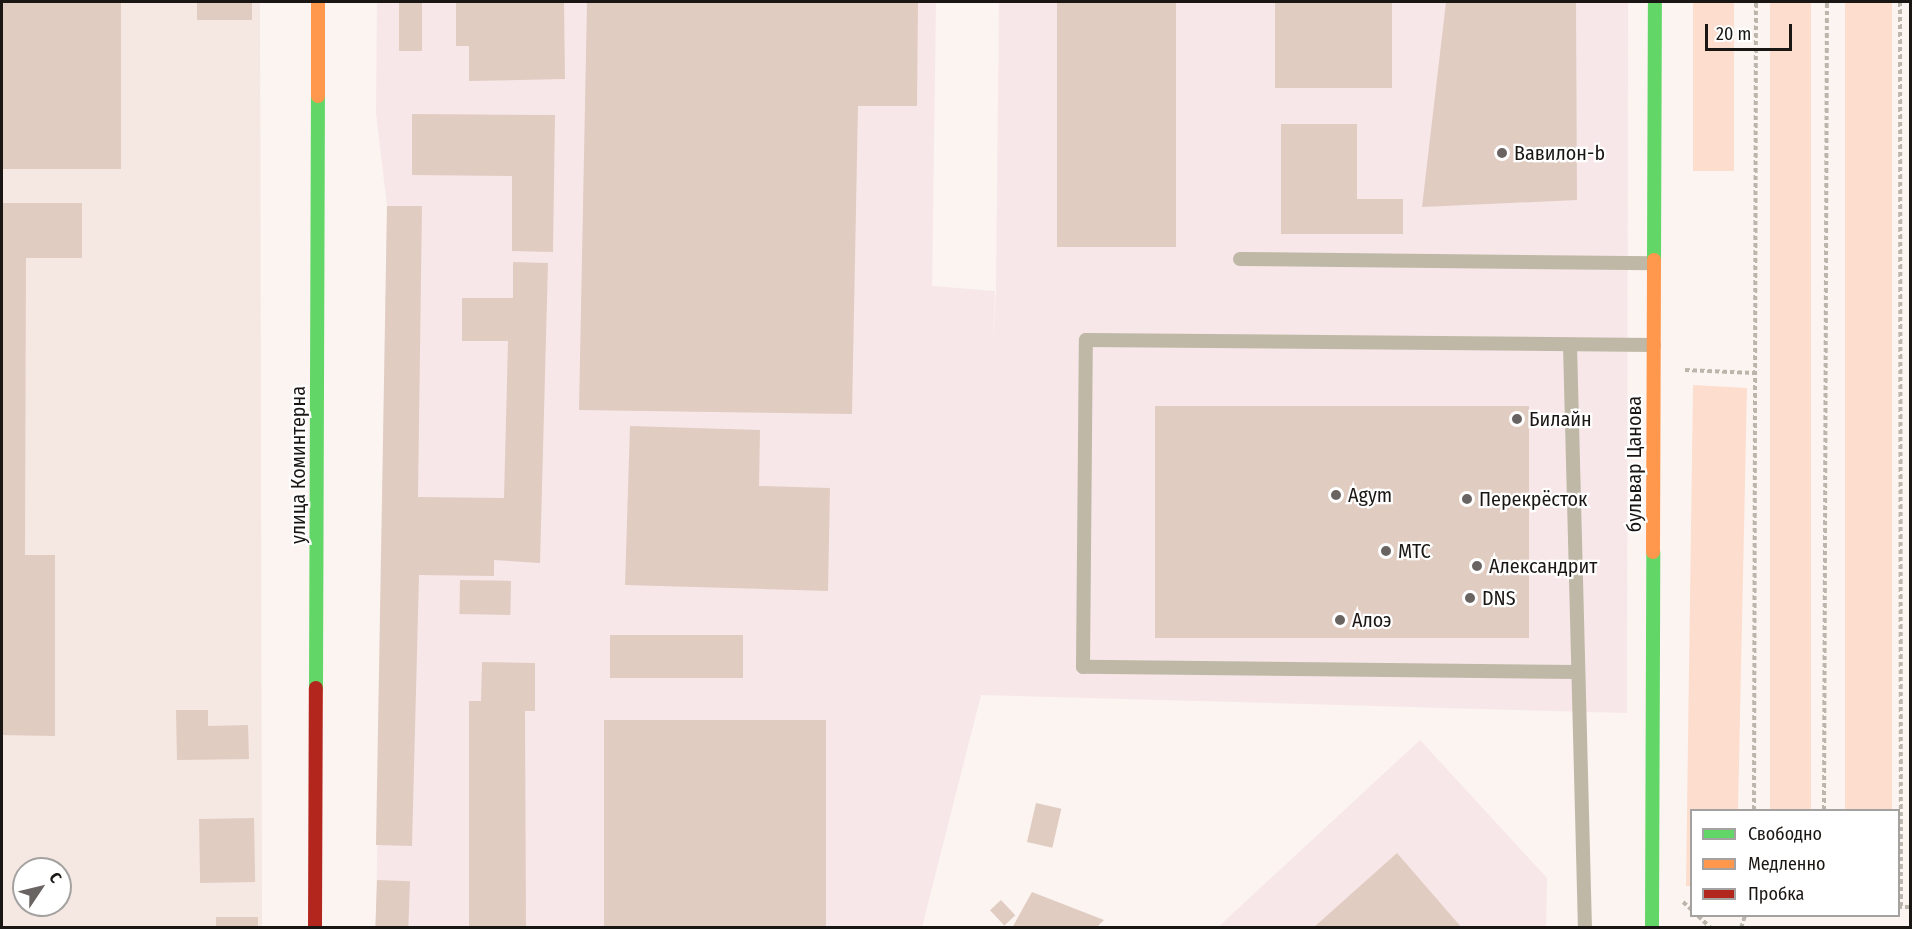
<!DOCTYPE html>
<meta charset="utf-8">
<style>
body{margin:0}
#map{position:relative;width:1912px;height:929px;overflow:hidden;background:#fbf4f1;font-family:"Fira Sans Condensed",sans-serif}
div>[style]{position:absolute}
[style*='--x']{left:calc(var(--x)*1px);top:calc(var(--y)*1px);width:calc(var(--w)*1px);rotate:calc(var(--a)*1deg)}
.commercial>*{inset:0;background:#f8e7e8}
.built>*{inset:0;background:#f5e7e1}
.green>*{inset:0;background:#fdddcd;transform-origin:0 0}
.building>*{inset:0;background:#e1ccc2;transform-origin:0 0}
.path>*{height:4px;margin-top:-2px;transform-origin:0;background:repeating-linear-gradient(90deg,#bab6ab 0 4.5px,transparent 0 7.5px)}
.lane>*{height:14px;margin:-7px;padding:0 7px;transform-origin:7px;border-radius:7px;background:#bfb8a6}
.fast>*{height:14px;margin:-7px;padding:0 7px;transform-origin:7px;border-radius:7px;background:#63d668}
.slow>*{height:14px;margin:-7px;padding:0 7px;transform-origin:7px;border-radius:7px;background:#ff974d}
.jam>*{height:14px;margin:-7px;padding:0 7px;transform-origin:7px;border-radius:7px;background:#b3261e}
.dots>*{width:16px;height:16px;translate:-50% -50%;box-sizing:border-box;border:3px solid #fff;border-radius:50%}
span{translate:-50% -50%;white-space:nowrap;text-align:center;line-height:1.15;-webkit-text-stroke:4.5px #fff;paint-order:stroke}
.poi-label{font-size:20px;color:#1a1614}
.left{translate:0 -50%;text-align:left}
.street-label{font-size:20px;color:#1a1614}
.frame{position:absolute;inset:0;border:3px solid #1a1614;pointer-events:none}
.legend{position:absolute;left:1690px;top:809px;width:210px;height:108px;box-sizing:border-box;background:#fff;border:2px solid #a3a2a1;margin:0;padding:8px 10px;list-style:none;font-size:18px;color:#1a1614}
.legend li{display:flex;align-items:center;gap:12px;height:30px}
.legend b{width:30px;border:2px solid #a3a2a1}
.north{position:absolute;left:12px;top:857px;width:60px;height:60px;box-sizing:border-box;background:#fff;border:2px solid #a3a2a1;border-radius:50%;rotate:55deg;font-size:16px;font-weight:700;line-height:24px;text-align:center;color:#1a1614}
.north::after{content:'';display:block;margin:auto;width:21px;height:27px;background:#696461;clip-path:polygon(50% 0,100% 100%,50% 72%,0 100%)}
.scale{position:absolute;left:1705px;top:24px;width:87px;height:27px;box-sizing:border-box;border:3px solid #1a1614;border-top:0;padding-left:8px;font-size:18px;line-height:21px;white-space:nowrap;color:#1a1614;-webkit-text-stroke:4px #fff;paint-order:stroke}
</style>
<div id="map">
<div class="commercial">
<i style="clip-path:polygon(377px 2px,936px 2px,932px 286px,995px 291px,993px 345px,996px 291px,999px 2px,1628px 2px,1627px 713px,981px 695px,922px 927px,376px 928px,387px 206px,376px 113px)"></i>
<i style="clip-path:polygon(1420px 740px,1547px 878px,1546px 927px,1217px 928px)"></i>
</div>
<div class="built">
<i style="clip-path:polygon(evenodd,2px 2px,260px 2px,262px 927px,2px 928px,2px 2px,24px 869px,60px 869px,60px 905px,24px 905px,24px 869px)"></i>
</div>
<div class="green">
<i style="left:1693px;top:2px;width:41px;height:169px"></i>
<i style="left:1770px;top:2px;width:41px;height:808px"></i>
<i style="left:1845px;top:2px;width:47px;height:808px"></i>
<i style="clip-path:polygon(1693px 385px,1747px 388px,1738px 810px,1692px 810px,1691px 886px,1686px 886px)"></i>
</div>
<div class="building">
<i style="left:2px;top:2px;width:119px;height:167px"></i>
<i style="left:197px;top:2px;width:55px;height:18px"></i>
<i style="left:399px;top:2px;width:23px;height:49px"></i>
<i style="clip-path:polygon(456px 2px,564px 2px,565px 79px,469px 81px,469px 46px,456px 46px)"></i>
<i style="clip-path:polygon(587px 2px,918px 2px,917px 106px,858px 106px,852px 414px,579px 410px)"></i>
<i style="left:1057px;top:2px;width:119px;height:245px"></i>
<i style="left:1275px;top:2px;width:117px;height:86px"></i>
<i style="clip-path:polygon(1446px 2px,1576px 2px,1577px 200px,1422px 207px)"></i>
<i style="clip-path:polygon(412px 114px,555px 115px,553px 252px,512px 251px,512px 176px,412px 175px)"></i>
<i style="clip-path:polygon(1281px 124px,1357px 124px,1357px 199px,1403px 199px,1403px 234px,1281px 234px)"></i>
<i style="clip-path:polygon(2px 203px,82px 203px,82px 258px,26px 258px,25px 555px,55px 555px,55px 736px,2px 735px)"></i>
<i style="clip-path:polygon(387px 206px,422px 206px,418px 497px,504px 498px,508px 341px,462px 341px,462px 298px,513px 298px,513px 262px,548px 263px,540px 563px,494px 560px,494px 576px,419px 575px,412px 846px,376px 845px)"></i>
<i style="left:1529px;top:406px;width:232px;height:374px;rotate:90deg"></i>
<i style="clip-path:polygon(630px 426px,760px 430px,759px 486px,830px 488px,828px 591px,625px 585px)"></i>
<i style="left:460px;top:580px;width:51px;height:34px;rotate:1deg"></i>
<i style="left:610px;top:635px;width:133px;height:43px"></i>
<i style="clip-path:polygon(482px 662px,535px 663px,535px 711px,525px 711px,526px 928px,469px 928px,469px 701px,481px 701px)"></i>
<i style="clip-path:polygon(176px 710px,208px 710px,208px 726px,248px 725px,249px 759px,177px 760px)"></i>
<i style="left:604px;top:720px;width:222px;height:208px"></i>
<i style="left:1036px;top:803px;width:26px;height:40px;rotate:13deg"></i>
<i style="left:254px;top:818px;width:64px;height:55px;rotate:89deg"></i>
<i style="clip-path:polygon(1397px 853px,1462px 928px,1313px 928px)"></i>
<i style="left:377px;top:880px;width:33px;height:48px;rotate:2deg"></i>
<i style="clip-path:polygon(1032px 892px,1104px 920px,1096px 928px,1012px 928px)"></i>
<i style="left:1001px;top:900px;width:21px;height:15px;rotate:47deg"></i>
<i style="left:216px;top:917px;width:42px;height:11px"></i>
</div>
<div class="path">
<i style="--x:1900;--y:2;--w:905;--a:89.94"></i>
<i style="--x:1685;--y:370;--w:69;--a:2.5"></i>
<i style="--x:1754;--y:810;--w:808;--a:-89.86"></i>
<i style="--x:1824;--y:810;--w:808;--a:-89.79"></i>
<i style="--x:1683;--y:902;--w:12;--a:42"></i>
<i style="--x:1898;--y:907;--w:12;--a:0"></i>
<i style="--x:1698;--y:916;--w:18;--a:43"></i>
<i style="--x:1741;--y:928;--w:13;--a:-72"></i>
</div>
<div class="lane">
<i style="--x:1240;--y:259;--w:414;--a:0.6"></i>
<i style="--x:1570;--y:345;--w:583;--a:88.53"></i>
<i style="--x:1578;--y:672;--w:495;--a:-179.4"></i>
<i style="--x:1083;--y:667;--w:327;--a:-89.5"></i>
<i style="--x:1086;--y:340;--w:568;--a:0.5"></i>
</div>
<div class="fast">
<i style="--x:1654;--y:260;--w:258;--a:-89.8"></i>
<i style="--x:316;--y:688;--w:592;--a:-89.81"></i>
<i style="--x:1652;--y:928;--w:376;--a:-89.8"></i>
</div>
<div class="slow">
<i style="--x:318;--y:96;--w:94;--a:-90"></i>
<i style="--x:1653;--y:552;--w:292;--a:-89.8"></i>
</div>
<div class="jam">
<i style="--x:315;--y:928;--w:240;--a:-89.8"></i>
</div>
<div class="dots">
<i style="left:1502px;top:153px;background:#696461"></i>
<i style="left:1517px;top:419px;background:#696461"></i>
<i style="left:1336px;top:495px;background:#696461"></i>
<i style="left:1467px;top:499px;background:#696461"></i>
<i style="left:1386px;top:551px;background:#696461"></i>
<i style="left:1477px;top:566px;background:#696461"></i>
<i style="left:1470px;top:598px;background:#696461"></i>
<i style="left:1340px;top:620px;background:#696461"></i>
</div>
<div class="poi-label">
<span class="left" style="left:1514px;top:153px">Вавилон-b</span>
<span class="left" style="left:1529px;top:419px">Билайн</span>
<span class="left" style="left:1348px;top:495px">Agym</span>
<span class="left" style="left:1479px;top:499px">Перекрёсток</span>
<span class="left" style="left:1398px;top:551px">МТС</span>
<span class="left" style="left:1489px;top:566px">Александрит</span>
<span class="left" style="left:1482px;top:598px">DNS</span>
<span class="left" style="left:1352px;top:620px">Алоэ</span>
</div>
<div class="street-label">
<span style="left:1634px;top:464px;rotate:-90deg">бульвар Цанова</span>
<span style="left:298px;top:465px;rotate:-90deg">улица Коминтерна</span>
</div>
<div class="frame"></div>
<ul class="legend">
<li><b style="height:8px;background:#63d668"></b>Свободно</li>
<li><b style="height:8px;background:#ff974d"></b>Медленно</li>
<li><b style="height:8px;background:#b3261e"></b>Пробка</li>
</ul>
<div class="north">С</div>
<div class="scale">20 m</div>
</div>
